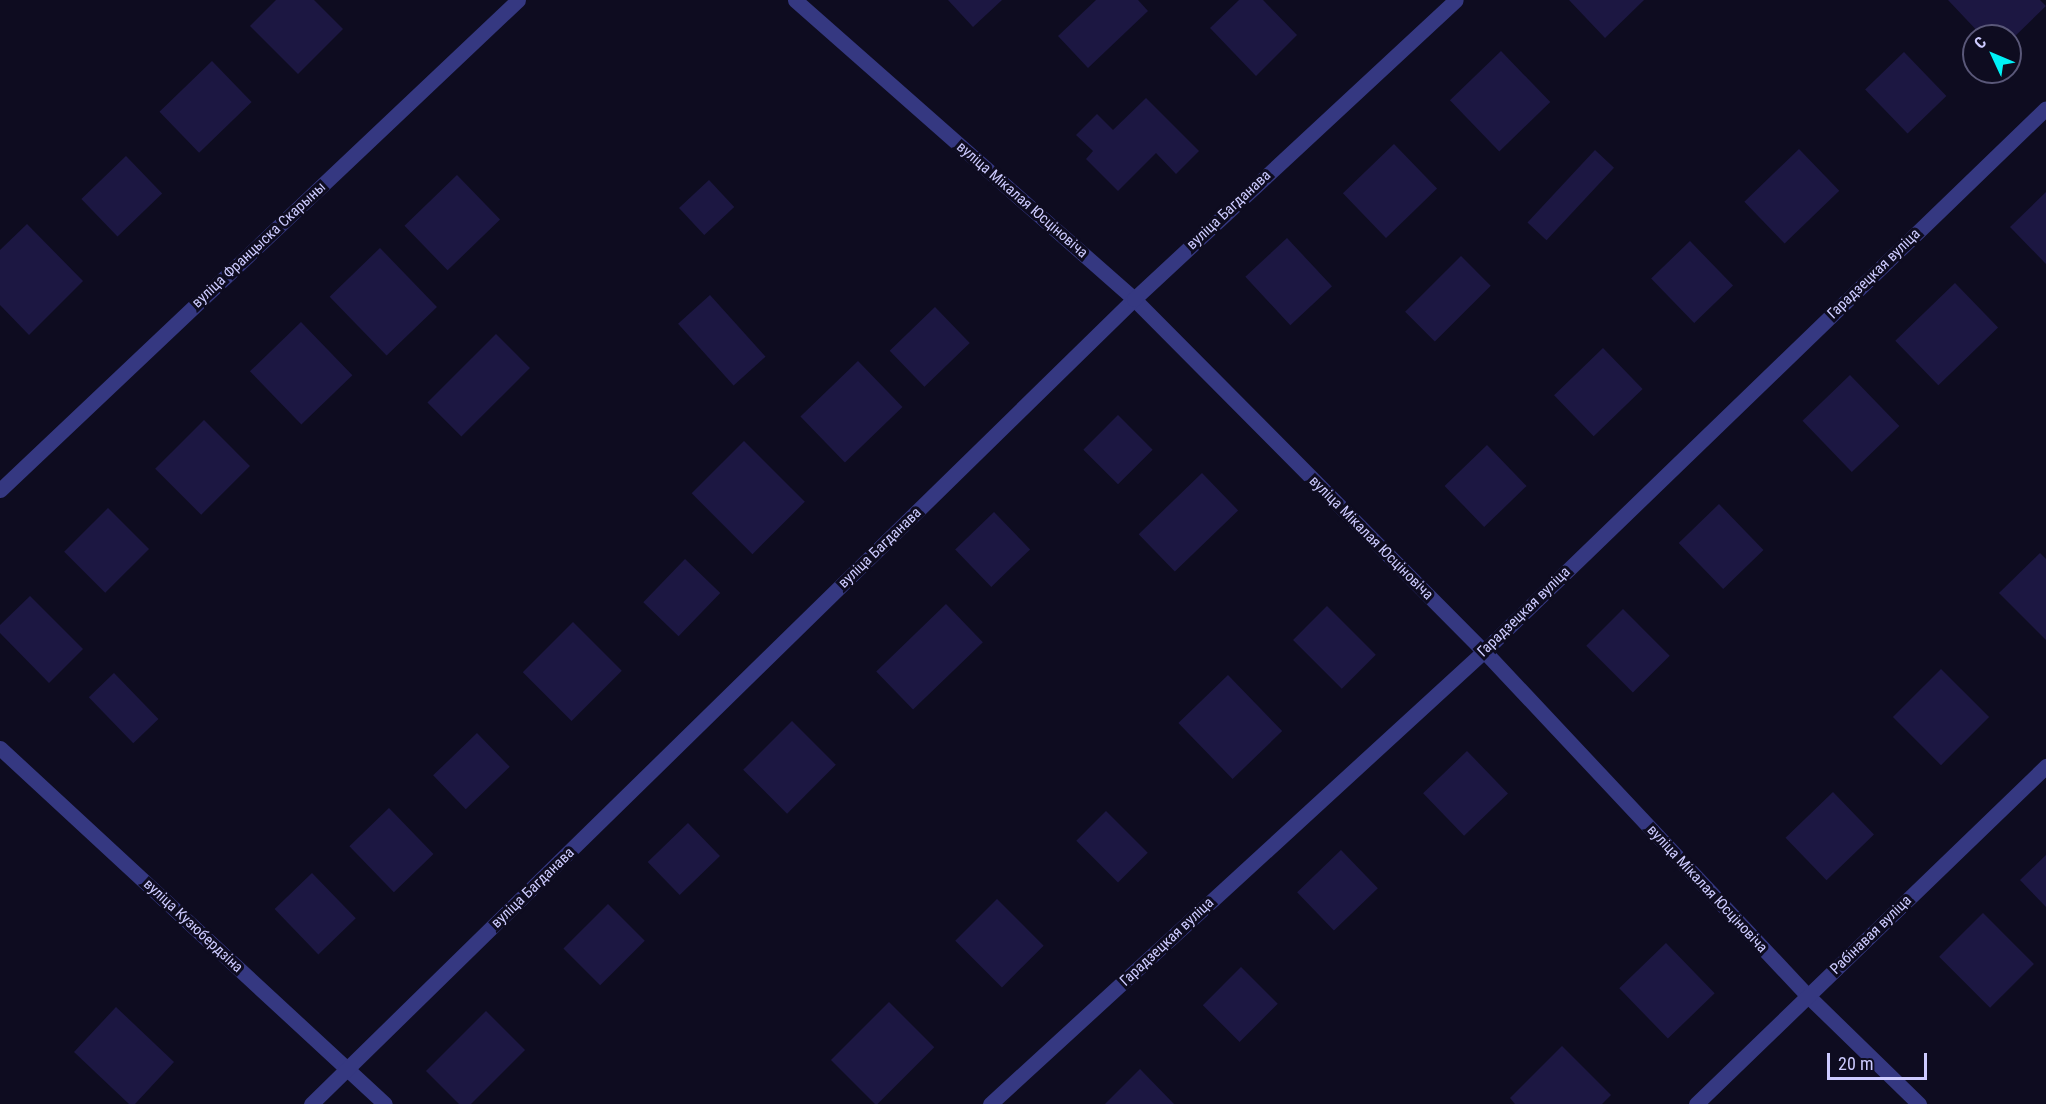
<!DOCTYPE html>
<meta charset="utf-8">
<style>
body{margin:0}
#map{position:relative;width:2046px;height:1104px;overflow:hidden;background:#0e0c20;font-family:"Roboto Condensed",sans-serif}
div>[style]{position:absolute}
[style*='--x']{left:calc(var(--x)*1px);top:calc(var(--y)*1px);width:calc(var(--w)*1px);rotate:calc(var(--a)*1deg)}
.building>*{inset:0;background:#1c1742;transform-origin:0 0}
.minor>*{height:15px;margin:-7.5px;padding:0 7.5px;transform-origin:7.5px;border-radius:7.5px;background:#353881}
span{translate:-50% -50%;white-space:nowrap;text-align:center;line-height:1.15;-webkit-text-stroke:6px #0e0c20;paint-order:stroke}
.street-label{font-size:15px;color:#cdcbff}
.north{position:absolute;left:1962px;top:24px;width:60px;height:60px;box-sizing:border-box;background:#0e0c20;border:2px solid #5a5879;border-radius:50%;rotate:314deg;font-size:16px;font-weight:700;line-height:24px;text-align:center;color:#cdcbff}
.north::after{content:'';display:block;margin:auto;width:21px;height:27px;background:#00f1f6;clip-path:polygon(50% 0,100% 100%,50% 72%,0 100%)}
.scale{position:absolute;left:1827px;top:1053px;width:100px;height:27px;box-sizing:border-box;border:3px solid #cdcbff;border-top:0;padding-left:8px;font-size:18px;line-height:21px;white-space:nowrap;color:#cdcbff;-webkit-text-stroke:4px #0e0c20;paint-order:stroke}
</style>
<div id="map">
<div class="building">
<i style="clip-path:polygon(276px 0,314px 0,343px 29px,298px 74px,250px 26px)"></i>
<i style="clip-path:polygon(948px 0,1002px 0,973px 27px)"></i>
<i style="clip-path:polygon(1096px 0,1138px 0,1148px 11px,1088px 68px,1058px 36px)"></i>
<i style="clip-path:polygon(1239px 0,1263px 0,1297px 35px,1256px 76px,1210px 28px)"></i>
<i style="clip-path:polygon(1569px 0,1644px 0,1605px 38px)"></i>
<i style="clip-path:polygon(1948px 0,2040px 0,2046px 6px,2010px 41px,2010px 36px,1982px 36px)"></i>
<i style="left:1501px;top:51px;width:71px;height:71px;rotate:46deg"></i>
<i style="left:1904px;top:52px;width:61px;height:54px;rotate:46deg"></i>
<i style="left:212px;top:61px;width:57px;height:73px;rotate:46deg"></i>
<i style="clip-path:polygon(1146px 98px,1199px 151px,1176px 174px,1156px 153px,1118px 191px,1086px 159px,1093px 151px,1076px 135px,1097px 114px,1113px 130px)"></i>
<i style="left:1394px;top:144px;width:62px;height:71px;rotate:46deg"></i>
<i style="left:1799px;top:149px;width:58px;height:76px;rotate:46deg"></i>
<i style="left:1595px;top:150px;width:26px;height:99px;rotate:43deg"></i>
<i style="left:126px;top:156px;width:52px;height:62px;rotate:46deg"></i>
<i style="left:457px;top:175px;width:62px;height:73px;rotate:46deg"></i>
<i style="left:709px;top:180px;width:37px;height:41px;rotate:47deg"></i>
<i style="clip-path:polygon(2046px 192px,2046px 264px,2010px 227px)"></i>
<i style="clip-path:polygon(27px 224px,83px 281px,29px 335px,0 305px,0 250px)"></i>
<i style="left:1287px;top:238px;width:66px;height:57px;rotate:47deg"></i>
<i style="left:1690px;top:241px;width:62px;height:54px;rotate:46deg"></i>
<i style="left:380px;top:248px;width:82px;height:70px;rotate:46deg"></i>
<i style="left:1461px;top:256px;width:42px;height:79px;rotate:45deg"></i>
<i style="left:1955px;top:283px;width:62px;height:83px;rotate:46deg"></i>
<i style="left:710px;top:295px;width:83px;height:43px;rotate:48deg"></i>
<i style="left:935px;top:307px;width:50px;height:63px;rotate:46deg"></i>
<i style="left:301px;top:322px;width:74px;height:71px;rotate:46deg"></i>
<i style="left:496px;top:334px;width:48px;height:97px;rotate:45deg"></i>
<i style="left:1603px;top:348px;width:57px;height:68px;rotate:46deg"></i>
<i style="left:858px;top:361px;width:64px;height:80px;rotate:46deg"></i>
<i style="left:1850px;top:375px;width:71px;height:66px;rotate:46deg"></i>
<i style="left:1118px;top:415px;width:49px;height:49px;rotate:45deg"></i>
<i style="left:204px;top:420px;width:65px;height:69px;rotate:45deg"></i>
<i style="left:744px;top:441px;width:86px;height:74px;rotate:45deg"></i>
<i style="left:1487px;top:445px;width:57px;height:59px;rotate:46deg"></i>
<i style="left:1202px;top:473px;width:52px;height:88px;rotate:46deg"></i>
<i style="left:1719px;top:504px;width:64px;height:56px;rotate:46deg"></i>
<i style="left:108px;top:508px;width:58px;height:62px;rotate:45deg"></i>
<i style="left:994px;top:512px;width:52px;height:54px;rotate:46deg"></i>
<i style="clip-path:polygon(2040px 553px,2046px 559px,2046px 640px,1999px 593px)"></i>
<i style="left:685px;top:559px;width:49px;height:60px;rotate:44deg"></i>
<i style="clip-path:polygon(30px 596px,83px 649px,49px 683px,0 633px,0 625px)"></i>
<i style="left:946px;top:604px;width:53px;height:97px;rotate:46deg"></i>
<i style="left:1327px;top:606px;width:69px;height:48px;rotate:45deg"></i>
<i style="left:1623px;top:609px;width:66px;height:52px;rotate:45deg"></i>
<i style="left:573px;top:622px;width:69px;height:71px;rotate:45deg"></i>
<i style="left:1941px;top:669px;width:68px;height:68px;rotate:45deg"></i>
<i style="left:114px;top:673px;width:64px;height:35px;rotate:46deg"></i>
<i style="left:1228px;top:675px;width:78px;height:69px;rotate:46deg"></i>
<i style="left:792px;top:721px;width:62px;height:69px;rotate:45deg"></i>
<i style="left:477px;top:733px;width:47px;height:61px;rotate:46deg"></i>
<i style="left:1467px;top:751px;width:59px;height:61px;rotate:46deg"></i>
<i style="left:1833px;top:792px;width:59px;height:66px;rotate:46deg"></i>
<i style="left:389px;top:808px;width:64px;height:55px;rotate:46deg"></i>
<i style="left:1106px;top:811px;width:59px;height:42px;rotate:45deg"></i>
<i style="left:688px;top:823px;width:46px;height:56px;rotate:46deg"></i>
<i style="left:1341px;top:850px;width:53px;height:61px;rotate:46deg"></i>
<i style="clip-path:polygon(2046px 855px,2046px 907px,2020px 880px)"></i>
<i style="left:312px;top:873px;width:63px;height:52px;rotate:46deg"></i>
<i style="left:997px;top:899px;width:66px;height:59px;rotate:45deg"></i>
<i style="left:608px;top:904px;width:52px;height:63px;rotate:45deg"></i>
<i style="left:1983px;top:913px;width:72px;height:62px;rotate:45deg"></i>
<i style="left:1666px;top:943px;width:70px;height:65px;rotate:46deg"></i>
<i style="left:1241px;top:967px;width:52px;height:54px;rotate:45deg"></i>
<i style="left:889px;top:1002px;width:64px;height:82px;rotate:45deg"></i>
<i style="clip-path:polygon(116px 1007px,174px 1062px,135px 1104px,129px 1104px,74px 1052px)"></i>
<i style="clip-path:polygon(486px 1011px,525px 1050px,471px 1104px,459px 1104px,426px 1071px)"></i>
<i style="clip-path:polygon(1562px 1046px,1611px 1095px,1602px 1104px,1515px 1104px,1510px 1098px)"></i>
<i style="clip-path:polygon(1140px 1069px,1174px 1104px,1105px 1104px)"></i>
</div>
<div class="minor">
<i style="--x:795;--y:0;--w:452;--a:41.4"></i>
<i style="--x:1134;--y:299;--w:496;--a:45.2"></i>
<i style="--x:1484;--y:651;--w:473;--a:46.8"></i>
<i style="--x:1808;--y:996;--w:155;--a:44.2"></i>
<i style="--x:0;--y:490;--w:713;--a:-43.41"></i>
<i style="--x:0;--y:748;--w:524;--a:42.76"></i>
<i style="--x:311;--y:1104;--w:1151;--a:-44.37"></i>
<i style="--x:1134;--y:299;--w:439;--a:-42.9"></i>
<i style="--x:990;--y:1104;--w:670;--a:-42.52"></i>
<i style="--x:1484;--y:651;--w:781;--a:-44.01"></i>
<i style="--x:1696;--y:1104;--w:487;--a:-44"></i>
</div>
<div class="street-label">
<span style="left:1022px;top:200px;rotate:41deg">вуліца Мікалая Юсціновіча</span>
<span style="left:1229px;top:210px;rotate:-43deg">вуліца Багданава</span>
<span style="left:259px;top:245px;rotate:-43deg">вуліца Францыска Скарыны</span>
<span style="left:1874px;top:274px;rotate:-44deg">Гарадзецкая вуліца</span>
<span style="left:1371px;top:538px;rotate:45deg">вуліца Мікалая Юсціновіча</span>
<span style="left:880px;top:548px;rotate:-44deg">вуліца Багданава</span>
<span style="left:1524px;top:612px;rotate:-44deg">Гарадзецкая вуліца</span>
<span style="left:533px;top:888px;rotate:-44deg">вуліца Багданава</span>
<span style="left:1707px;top:889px;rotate:47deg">вуліца Мікалая Юсціновіча</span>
<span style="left:193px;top:926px;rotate:43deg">вуліца Кузюбердзіна</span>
<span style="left:1871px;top:935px;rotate:-44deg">Рабінавая вуліца</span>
<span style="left:1167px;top:942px;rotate:-43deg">Гарадзецкая вуліца</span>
</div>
<div class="north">С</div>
<div class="scale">20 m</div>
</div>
